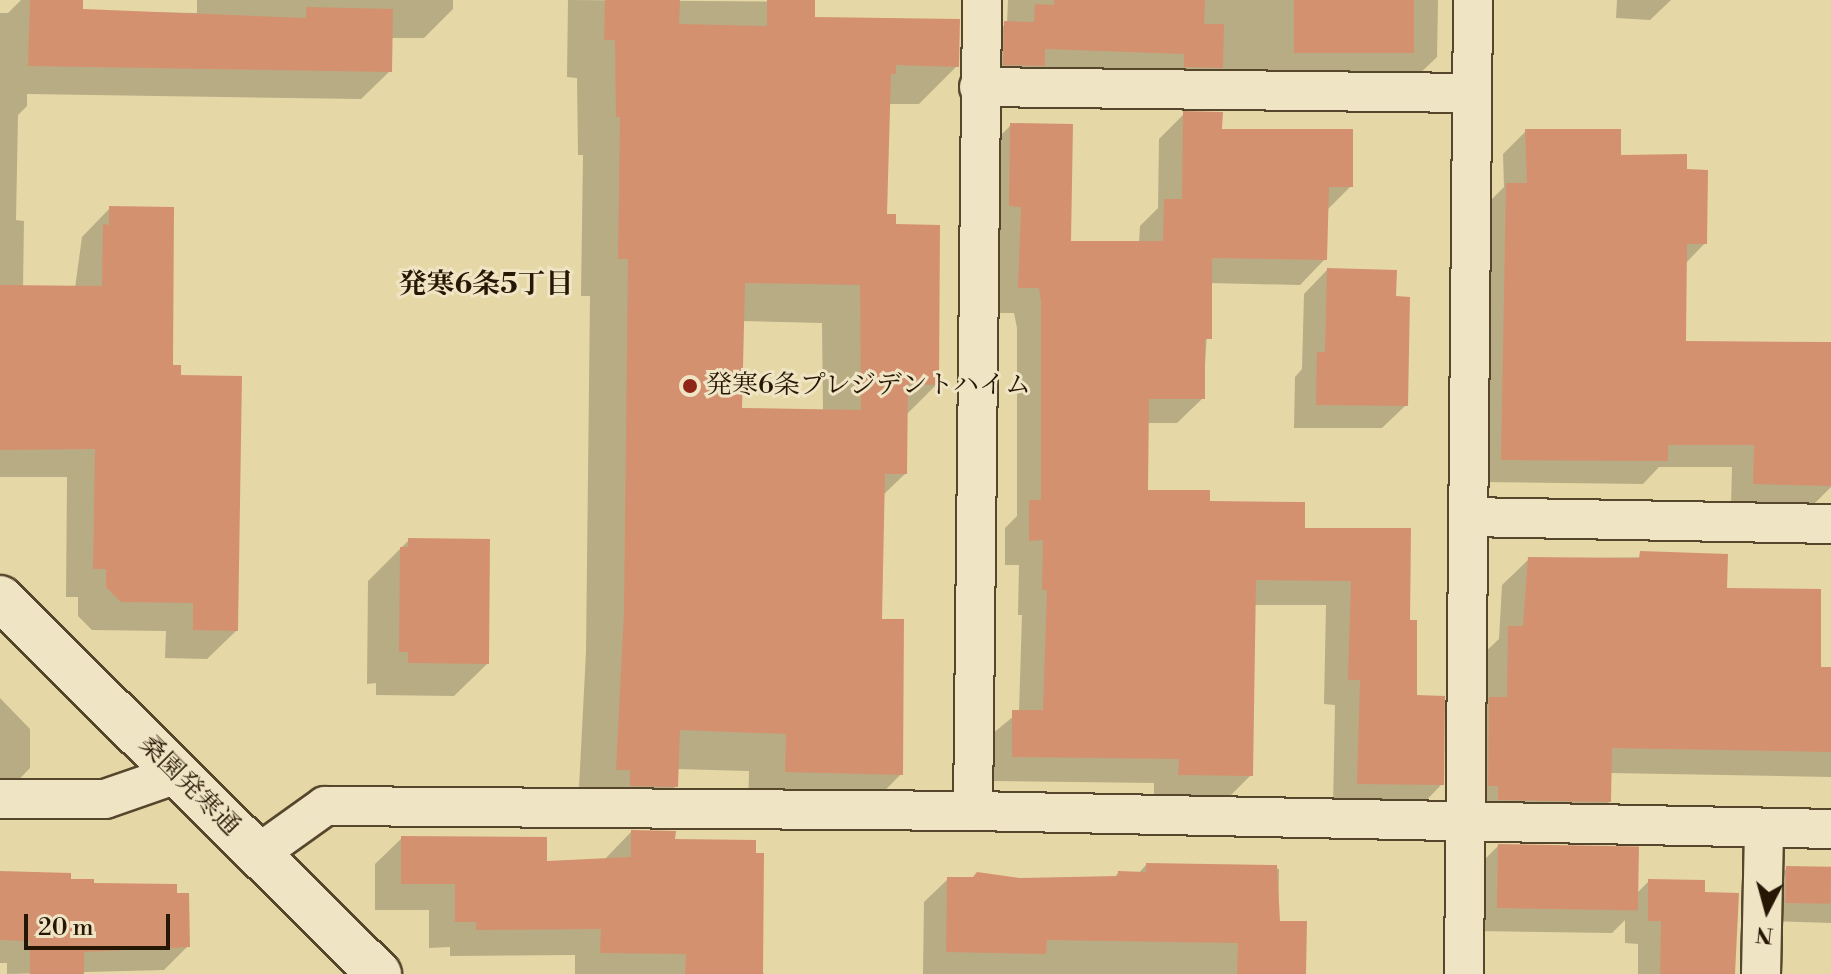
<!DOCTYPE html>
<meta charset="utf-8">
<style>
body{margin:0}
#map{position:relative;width:1831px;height:974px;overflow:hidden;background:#e6d7a6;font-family:"Libre Bodoni","Noto Serif JP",serif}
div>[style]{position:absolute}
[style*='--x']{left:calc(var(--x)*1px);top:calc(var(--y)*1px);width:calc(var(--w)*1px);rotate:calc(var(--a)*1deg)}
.shadow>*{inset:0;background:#0003}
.building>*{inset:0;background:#d49170;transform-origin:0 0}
.roads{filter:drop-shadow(2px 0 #56462c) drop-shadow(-2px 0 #56462c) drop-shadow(0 2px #56462c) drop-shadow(0 -2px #56462c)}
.minor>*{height:38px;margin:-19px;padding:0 19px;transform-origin:19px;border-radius:19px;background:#efe5c5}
.tertiary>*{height:44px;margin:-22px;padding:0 22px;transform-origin:22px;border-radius:22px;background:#efe5c5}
.dots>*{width:22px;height:22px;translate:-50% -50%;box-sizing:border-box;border:4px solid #efe5c5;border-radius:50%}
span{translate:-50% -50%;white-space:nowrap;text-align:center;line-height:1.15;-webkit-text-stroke:6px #efe5c5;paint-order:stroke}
.poi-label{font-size:26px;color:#261604}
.left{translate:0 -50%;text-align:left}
.street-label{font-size:26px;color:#261604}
.neighbourhood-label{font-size:28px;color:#261604;font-weight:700}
.north{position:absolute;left:1727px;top:870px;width:80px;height:80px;-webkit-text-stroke:6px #efe5c5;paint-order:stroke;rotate:186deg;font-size:22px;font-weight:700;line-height:32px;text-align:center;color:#261604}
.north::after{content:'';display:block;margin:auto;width:28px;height:36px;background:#261604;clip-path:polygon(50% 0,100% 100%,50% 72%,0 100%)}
.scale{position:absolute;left:24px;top:914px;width:146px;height:36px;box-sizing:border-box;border:4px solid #261604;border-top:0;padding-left:10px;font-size:24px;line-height:28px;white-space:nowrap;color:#261604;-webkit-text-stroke:6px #efe5c5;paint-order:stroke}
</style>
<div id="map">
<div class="shadow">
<i style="clip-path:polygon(21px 0,81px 0,81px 11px,197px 13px,197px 0,453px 0,453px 9px,424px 38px,390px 38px,390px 71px,361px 99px,27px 94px,27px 106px,18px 115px,16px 220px,24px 221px,23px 287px,75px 288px,82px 237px,110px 208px,171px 367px,236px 631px,207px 659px,165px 658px,166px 631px,92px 630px,78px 616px,78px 597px,66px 597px,67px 477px,0 477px,0 13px,8px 13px)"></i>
<i style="clip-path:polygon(evenodd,568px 0,813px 2px,813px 19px,957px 66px,919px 104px,888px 104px,885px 216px,894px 226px,937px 384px,906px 415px,905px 474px,883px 495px,880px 621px,901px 774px,863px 813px,748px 809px,749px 771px,676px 769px,676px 786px,637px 824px,578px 807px,586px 652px,590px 296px,581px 296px,583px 155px,578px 155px,577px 78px,567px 77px,568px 0,742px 321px,822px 323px,823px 412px,740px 410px,742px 321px)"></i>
<i style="clip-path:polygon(1008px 0,1438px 0,1437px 57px,1414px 79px,982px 87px,982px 45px,1007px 23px)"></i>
<i style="clip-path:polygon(1617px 0,1671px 0,1650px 20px,1616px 18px)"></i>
<i style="clip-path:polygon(1184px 114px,1351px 186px,1326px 211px,1325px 259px,1300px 285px,1210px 283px,1203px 398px,1177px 423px,1147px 423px,1146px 492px,1303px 530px,1408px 622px,1415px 697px,1442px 784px,1417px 810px,1333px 808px,1335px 705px,1324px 704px,1326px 605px,1253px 605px,1251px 775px,1226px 800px,1154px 799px,1154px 783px,987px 781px,987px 738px,1019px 712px,1022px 615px,1018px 615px,1019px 565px,1005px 565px,1005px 528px,1017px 516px,1017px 328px,1014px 313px,994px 313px,986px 150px,1011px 125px,1069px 243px,1139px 243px,1140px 226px,1158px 208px,1159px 139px)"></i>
<i style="clip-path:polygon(1526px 131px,1685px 171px,1705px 243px,1685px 264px,1684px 343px,1831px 344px,1831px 487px,1810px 508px,1731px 506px,1732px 467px,1659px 467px,1643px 484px,1479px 482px,1483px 208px,1504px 187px,1503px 154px)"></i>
<i style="clip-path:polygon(1327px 270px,1394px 298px,1406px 405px,1382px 428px,1294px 428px,1295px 377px,1302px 369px,1304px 294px)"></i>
<i style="clip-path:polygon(409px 540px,487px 664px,454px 696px,376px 695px,376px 683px,367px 684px,368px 581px)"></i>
<i style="clip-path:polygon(1726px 556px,1725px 590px,1819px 668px,1831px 669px,1831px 777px,1610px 773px,1609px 802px,1583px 828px,1473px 825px,1483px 654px,1499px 639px,1502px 585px,1529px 559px)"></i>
<i style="clip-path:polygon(0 698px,30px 729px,30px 768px,7px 792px,0 791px)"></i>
<i style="clip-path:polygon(631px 832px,673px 841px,764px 974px,575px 974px,575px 955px,450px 956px,450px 947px,429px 948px,429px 910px,375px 910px,375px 864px,402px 838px,545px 863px,605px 859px)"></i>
<i style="clip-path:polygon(1498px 846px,1636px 894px,1649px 881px,1703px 894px,1733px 974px,1638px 974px,1638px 944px,1625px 943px,1625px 920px,1612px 933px,1474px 931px,1475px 869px)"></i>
<i style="clip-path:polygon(1146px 865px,1279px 869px,1278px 923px,1304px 974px,923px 974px,924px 902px,948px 879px,1113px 879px,1118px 873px,1138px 874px)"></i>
<i style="clip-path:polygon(1787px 868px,1831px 869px,1831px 923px,1767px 921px,1768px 888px)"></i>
<i style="clip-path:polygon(0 874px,92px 885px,188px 946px,164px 970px,7px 974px,7px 963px,0 963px)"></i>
</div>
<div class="building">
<i style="clip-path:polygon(30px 0,83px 0,83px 9px,306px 18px,306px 7px,393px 9px,392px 72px,28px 66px)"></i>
<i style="clip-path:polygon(evenodd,605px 0,680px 0,679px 24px,767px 26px,767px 0,815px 0,815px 17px,960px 19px,959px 67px,896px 65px,896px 74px,891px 74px,887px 214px,896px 214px,896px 224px,940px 225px,939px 385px,908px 384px,907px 474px,885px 474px,882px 619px,904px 619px,903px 775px,785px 772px,786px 734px,680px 730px,678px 787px,630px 786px,630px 770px,616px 770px,624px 612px,628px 259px,618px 259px,620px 117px,616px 117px,615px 40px,604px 40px,605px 0,745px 283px,860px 285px,861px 410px,742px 408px,745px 283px)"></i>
<i style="clip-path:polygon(1054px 0,1205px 0,1204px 24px,1224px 24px,1223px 68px,1184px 67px,1184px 54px,1045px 49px,1045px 66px,1003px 65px,1004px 21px,1034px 22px,1035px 4px,1054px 5px)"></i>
<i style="left:1294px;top:0;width:120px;height:53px"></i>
<i style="clip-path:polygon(1183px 111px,1223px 112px,1222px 129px,1353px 129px,1353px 187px,1329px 187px,1327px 260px,1212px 258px,1212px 339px,1205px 339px,1205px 399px,1149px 399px,1148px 490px,1210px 490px,1210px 501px,1305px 502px,1305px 528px,1411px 528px,1410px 620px,1417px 620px,1417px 695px,1445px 696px,1444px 785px,1357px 784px,1360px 680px,1348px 680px,1351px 581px,1256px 580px,1253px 776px,1178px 775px,1179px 759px,1012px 757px,1012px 710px,1043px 710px,1047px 590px,1042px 590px,1043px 540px,1029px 541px,1029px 500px,1041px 500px,1041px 302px,1039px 288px,1018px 288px,1021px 207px,1009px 206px,1010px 123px,1073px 124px,1071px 241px,1163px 241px,1164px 199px,1182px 199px)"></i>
<i style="clip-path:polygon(1525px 129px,1621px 129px,1621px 155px,1687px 154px,1687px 169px,1708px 170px,1707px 244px,1687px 244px,1686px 341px,1831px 342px,1831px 486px,1753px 484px,1754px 445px,1668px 445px,1668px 461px,1501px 460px,1506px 183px,1527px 183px)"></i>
<i style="clip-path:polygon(109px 206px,174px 207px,173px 365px,181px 365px,181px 375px,242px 376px,238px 631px,193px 630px,193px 603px,121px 602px,106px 587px,106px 569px,93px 569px,95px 449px,0 450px,0 285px,102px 286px,103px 224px,109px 225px)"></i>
<i style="clip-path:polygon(1327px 268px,1397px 270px,1396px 296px,1410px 297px,1408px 406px,1316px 405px,1317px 352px,1325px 352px)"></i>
<i style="clip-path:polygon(408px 538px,490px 539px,489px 664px,408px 663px,408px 652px,399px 652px,400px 547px,408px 547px)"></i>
<i style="clip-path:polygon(1640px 551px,1728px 554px,1727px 588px,1821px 589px,1821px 667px,1831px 667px,1831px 752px,1612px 748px,1611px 802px,1498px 800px,1498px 786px,1488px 786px,1489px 697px,1507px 697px,1508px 626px,1523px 626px,1528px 557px,1639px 558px)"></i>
<i style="clip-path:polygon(631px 830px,676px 831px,675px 839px,756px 840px,756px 853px,764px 853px,763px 974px,685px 974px,686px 954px,600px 953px,601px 929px,476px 930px,476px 922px,455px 922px,455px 884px,401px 884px,401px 836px,547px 837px,547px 861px,631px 857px)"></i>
<i style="left:1498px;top:844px;width:141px;height:64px;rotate:1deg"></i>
<i style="clip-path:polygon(1146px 863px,1277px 865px,1280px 921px,1307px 921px,1306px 974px,1237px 974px,1238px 943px,1047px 940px,1046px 954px,946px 952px,947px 877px,973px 877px,977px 872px,1020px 878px,1118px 876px,1118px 871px,1146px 872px)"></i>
<i style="left:1786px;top:866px;width:45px;height:37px;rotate:1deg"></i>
<i style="clip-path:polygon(0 871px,71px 873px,71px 879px,94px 879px,94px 883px,177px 884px,177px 893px,189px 893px,190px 947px,84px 952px,84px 974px,30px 974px,30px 941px,0 940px)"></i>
<i style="clip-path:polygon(1648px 879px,1705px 880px,1705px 892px,1739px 893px,1735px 974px,1660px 974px,1661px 921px,1648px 921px)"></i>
</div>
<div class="roads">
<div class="minor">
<i style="--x:979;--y:87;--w:493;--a:0.7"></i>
<i style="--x:1468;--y:517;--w:363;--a:1.1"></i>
<i style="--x:0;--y:799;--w:105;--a:0"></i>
<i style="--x:105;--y:799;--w:76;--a:-19.1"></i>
<i style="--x:973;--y:811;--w:811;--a:-89.36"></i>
<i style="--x:258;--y:854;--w:82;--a:-35.6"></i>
<i style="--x:325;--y:806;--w:648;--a:0.44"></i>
<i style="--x:973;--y:811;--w:858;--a:1.2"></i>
<i style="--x:1464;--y:974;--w:974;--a:-89.47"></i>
<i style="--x:1761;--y:974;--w:146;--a:-88.8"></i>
</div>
<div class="tertiary">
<i style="--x:0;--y:598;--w:534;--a:44.77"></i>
</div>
</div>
<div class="dots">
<i style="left:690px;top:386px;background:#8f2418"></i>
</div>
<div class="poi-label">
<span class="left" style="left:706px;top:386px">発寒6条プレジデントハイム</span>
</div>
<div class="street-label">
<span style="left:189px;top:786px;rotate:45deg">桑園発寒通</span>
</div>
<div class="neighbourhood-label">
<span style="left:486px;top:285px">発寒6条5丁目</span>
</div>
<div class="north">N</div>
<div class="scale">20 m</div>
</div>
